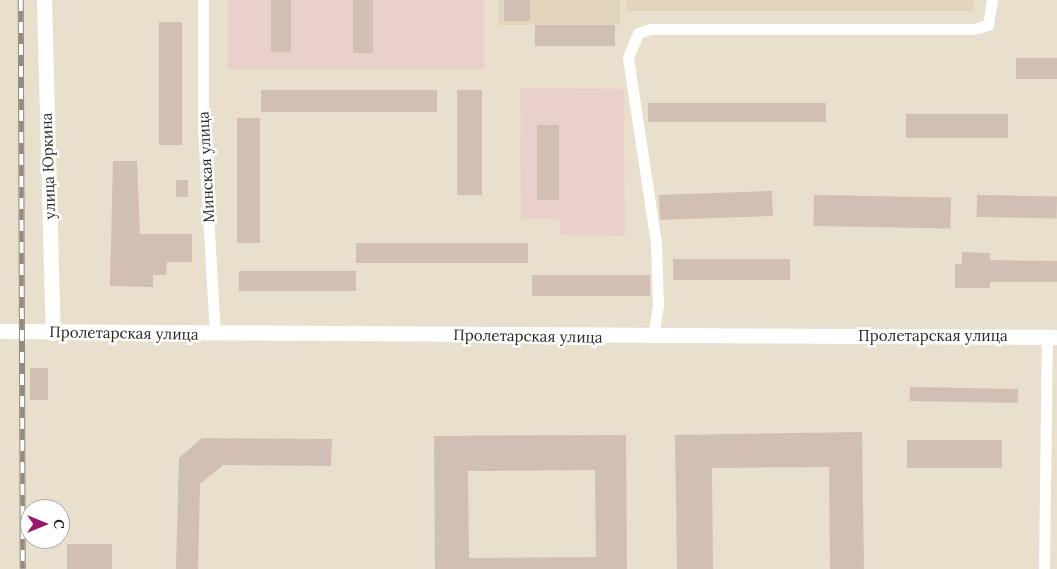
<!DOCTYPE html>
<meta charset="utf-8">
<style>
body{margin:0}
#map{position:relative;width:1057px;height:569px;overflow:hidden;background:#e9dfcd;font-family:Lora,serif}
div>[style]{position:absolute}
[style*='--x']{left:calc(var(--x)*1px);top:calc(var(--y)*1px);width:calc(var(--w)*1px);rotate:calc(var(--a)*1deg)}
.built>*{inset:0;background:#e3d5bc;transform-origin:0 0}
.education>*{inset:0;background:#ead0cb;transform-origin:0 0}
.building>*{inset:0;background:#d1bfb3;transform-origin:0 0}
.minor>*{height:11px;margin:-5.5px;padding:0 5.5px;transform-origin:5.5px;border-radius:5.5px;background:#fff}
.secondary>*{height:15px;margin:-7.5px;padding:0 7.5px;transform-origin:7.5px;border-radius:7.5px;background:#fff}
.rail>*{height:5.5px;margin-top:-2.75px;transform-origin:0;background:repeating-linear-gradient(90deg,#fff 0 11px,#928b7e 0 22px);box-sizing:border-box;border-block:1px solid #928b7e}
span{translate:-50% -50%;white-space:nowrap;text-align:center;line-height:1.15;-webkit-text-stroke:5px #fff;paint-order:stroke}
.street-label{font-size:15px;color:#2c2822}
.north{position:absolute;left:20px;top:499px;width:50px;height:50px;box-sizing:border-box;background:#fff;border:1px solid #aba9a7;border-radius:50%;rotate:90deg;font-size:14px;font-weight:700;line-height:20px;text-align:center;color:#2c2822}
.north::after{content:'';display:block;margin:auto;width:18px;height:22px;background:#99186e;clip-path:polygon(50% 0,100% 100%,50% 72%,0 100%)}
</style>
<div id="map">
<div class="built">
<i style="left:498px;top:0;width:122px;height:25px"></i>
<i style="left:626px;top:0;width:348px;height:11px"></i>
</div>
<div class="education">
<i style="left:228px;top:0;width:256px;height:69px"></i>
<i style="clip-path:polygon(520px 88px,624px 89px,625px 236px,560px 235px,559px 219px,521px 219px)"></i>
</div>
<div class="building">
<i style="left:271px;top:0;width:20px;height:52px"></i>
<i style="left:353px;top:0;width:20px;height:53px"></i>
<i style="left:504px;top:0;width:26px;height:21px"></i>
<i style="left:159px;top:22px;width:23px;height:123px"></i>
<i style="left:535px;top:25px;width:80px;height:21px"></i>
<i style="left:1016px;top:58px;width:41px;height:21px"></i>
<i style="left:261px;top:90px;width:176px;height:22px"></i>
<i style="left:457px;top:90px;width:25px;height:105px"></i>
<i style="left:648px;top:103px;width:178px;height:19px"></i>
<i style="left:906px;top:114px;width:102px;height:24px"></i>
<i style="left:237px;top:118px;width:23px;height:125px"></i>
<i style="left:537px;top:125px;width:22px;height:75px"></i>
<i style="clip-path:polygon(113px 161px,137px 161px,140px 234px,192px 234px,192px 262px,167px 262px,166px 275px,153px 275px,153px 287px,110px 286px)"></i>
<i style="left:176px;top:180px;width:12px;height:17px"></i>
<i style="left:772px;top:191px;width:25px;height:113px;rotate:88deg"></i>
<i style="left:814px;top:195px;width:137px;height:31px;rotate:1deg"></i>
<i style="left:977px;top:195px;width:80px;height:22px;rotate:1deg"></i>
<i style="left:356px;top:243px;width:172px;height:20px"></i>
<i style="clip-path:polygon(962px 252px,990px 253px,990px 260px,1057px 261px,1057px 282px,990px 282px,990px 288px,955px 288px,955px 264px,962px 264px)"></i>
<i style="left:673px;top:259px;width:117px;height:21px"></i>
<i style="left:239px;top:271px;width:117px;height:20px"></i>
<i style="left:532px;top:275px;width:118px;height:21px"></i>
<i style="left:30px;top:368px;width:18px;height:32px"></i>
<i style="left:910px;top:387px;width:108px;height:14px;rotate:1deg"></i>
<i style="clip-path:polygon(862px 432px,864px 569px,830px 569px,829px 467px,712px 468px,713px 569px,677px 569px,675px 435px)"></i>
<i style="clip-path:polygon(evenodd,626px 435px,627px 569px,435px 569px,434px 436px,626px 435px,595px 470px,596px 557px,469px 558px,468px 471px,595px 470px)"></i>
<i style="clip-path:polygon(202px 438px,332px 439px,331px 466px,223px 465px,200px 484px,198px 569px,176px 569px,179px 458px)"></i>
<i style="left:907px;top:440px;width:95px;height:28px"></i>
<i style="left:67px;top:544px;width:45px;height:25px"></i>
</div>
<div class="minor">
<i style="--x:203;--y:0;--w:127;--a:90"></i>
<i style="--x:203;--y:127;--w:207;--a:86.7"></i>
<i style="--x:653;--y:337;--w:32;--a:-81"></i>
<i style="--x:658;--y:305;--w:62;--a:-91.8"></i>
<i style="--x:656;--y:243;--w:188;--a:-98.6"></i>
<i style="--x:628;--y:57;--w:26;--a:-67"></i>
<i style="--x:638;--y:33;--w:13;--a:-18"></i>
<i style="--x:650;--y:29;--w:323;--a:0"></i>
<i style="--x:973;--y:29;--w:16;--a:-15"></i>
<i style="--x:988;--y:25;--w:25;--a:-81"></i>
<i style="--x:1044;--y:569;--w:232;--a:-89.3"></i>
</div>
<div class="secondary">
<i style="--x:44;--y:0;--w:333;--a:88.5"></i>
<i style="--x:0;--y:331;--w:1057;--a:0.33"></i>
</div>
<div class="rail">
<i style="--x:21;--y:0;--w:569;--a:89.8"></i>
</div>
<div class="street-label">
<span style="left:48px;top:166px;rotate:-92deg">улица Юркина</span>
<span style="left:206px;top:167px;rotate:-93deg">Минская улица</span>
<span style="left:124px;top:333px;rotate:1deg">Пролетарская улица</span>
<span style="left:528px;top:336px;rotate:1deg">Пролетарская улица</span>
<span style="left:933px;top:336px">Пролетарская улица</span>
</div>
<div class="north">С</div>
</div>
